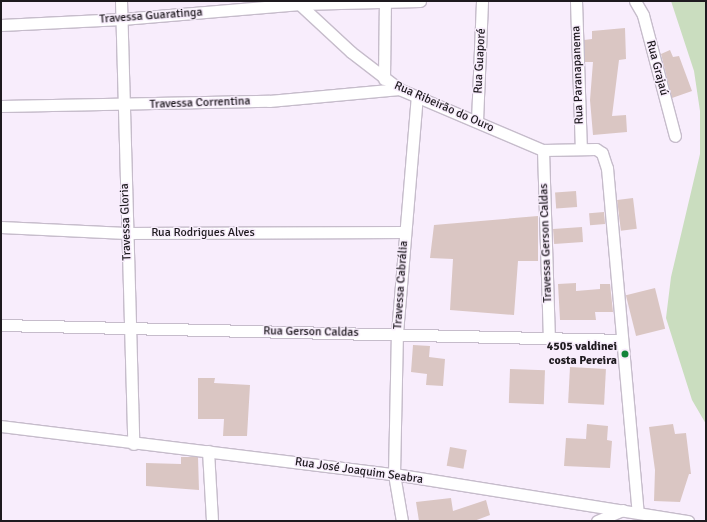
<!DOCTYPE html>
<meta charset="utf-8">
<style>
body{margin:0}
#map{position:relative;width:707px;height:522px;overflow:hidden;background:#f8edfc;font-family:Signika,sans-serif}
div>[style]{position:absolute}
[style*='--x']{left:calc(var(--x)*1px);top:calc(var(--y)*1px);width:calc(var(--w)*1px);rotate:calc(var(--a)*1deg)}
.green>*{inset:0;background:#caddbf}
.building>*{inset:0;background:#dac6c3;transform-origin:0 0}
.roads{filter:drop-shadow(1px 0 #c6bccb) drop-shadow(-1px 0 #c6bccb) drop-shadow(0 1px #c6bccb) drop-shadow(0 -1px #c6bccb)}
.minor>*{height:11px;margin:-5.5px;padding:0 5.5px;transform-origin:5.5px;border-radius:5.5px;background:#fff}
.dots>*{width:11px;height:11px;translate:-50% -50%;box-sizing:border-box;border:2px solid #f8edfc;border-radius:50%}
span{translate:-50% -50%;white-space:nowrap;text-align:center;line-height:1.15;-webkit-text-stroke:3px #f8edfc;paint-order:stroke}
.street-label{font-size:12px;color:#1e1a1f}
.poi-label{font-size:12px;color:#1e1a1f;font-weight:700}
.right{translate:-100% -50%;text-align:right}
.frame{position:absolute;inset:0;border:2px solid #1e1a1f;pointer-events:none}
</style>
<div id="map">
<div class="green">
<i style="clip-path:polygon(671px 1px,706px 1px,706px 424px,692px 400px,666px 318px,671px 277px,700px 154px,700px 111px,694px 71px)"></i>
</div>
<div class="building">
<i style="clip-path:polygon(625px 28px,626px 59px,619px 60px,612px 116px,626px 115px,627px 132px,593px 135px,590px 100px,593px 62px,585px 62px,584px 40px,592px 39px,592px 31px)"></i>
<i style="clip-path:polygon(670px 50px,673px 57px,679px 56px,692px 91px,672px 98px,661px 54px)"></i>
<i style="left:576px;top:191px;width:16px;height:21px;rotate:86deg"></i>
<i style="left:633px;top:198px;width:31px;height:16px;rotate:83deg"></i>
<i style="left:604px;top:212px;width:12px;height:15px;rotate:85deg"></i>
<i style="clip-path:polygon(538px 216px,538px 261px,518px 261px,514px 315px,450px 310px,453px 259px,430px 258px,434px 225px)"></i>
<i style="left:582px;top:227px;width:15px;height:29px;rotate:86deg"></i>
<i style="clip-path:polygon(576px 283px,576px 291px,600px 289px,600px 284px,610px 284px,613px 312px,595px 312px,596px 320px,560px 320px,558px 284px)"></i>
<i style="left:655px;top:288px;width:42px;height:30px;rotate:76deg"></i>
<i style="clip-path:polygon(413px 345px,430px 346px,429px 357px,445px 359px,443px 386px,426px 385px,427px 374px,411px 372px)"></i>
<i style="left:570px;top:367px;width:36px;height:36px;rotate:3deg"></i>
<i style="left:510px;top:369px;width:35px;height:34px;rotate:2deg"></i>
<i style="clip-path:polygon(198px 378px,215px 378px,214px 383px,250px 385px,247px 436px,223px 436px,224px 419px,198px 419px)"></i>
<i style="clip-path:polygon(587px 424px,608px 426px,607px 440px,612px 441px,610px 468px,564px 466px,566px 438px,586px 439px)"></i>
<i style="clip-path:polygon(673px 424px,675px 434px,686px 433px,691px 474px,689px 474px,680px 502px,654px 501px,655px 470px,649px 427px)"></i>
<i style="left:450px;top:447px;width:17px;height:19px;rotate:10deg"></i>
<i style="clip-path:polygon(181px 457px,198px 457px,199px 490px,146px 486px,146px 463px,181px 464px)"></i>
<i style="clip-path:polygon(451px 498px,453px 511px,486px 500px,490px 515px,474px 521px,419px 521px,416px 502px)"></i>
</div>
<div class="roads">
<div class="minor">
<i style="--x:121;--y:1;--w:443;--a:88.4"></i>
<i style="--x:296;--y:1;--w:75;--a:42.8"></i>
<i style="--x:351;--y:52;--w:61;--a:37.6"></i>
<i style="--x:399;--y:89;--w:156;--a:23"></i>
<i style="--x:543;--y:150;--w:53;--a:-1.1"></i>
<i style="--x:596;--y:149;--w:7;--a:34"></i>
<i style="--x:602;--y:153;--w:16;--a:72"></i>
<i style="--x:607;--y:168;--w:345;--a:84.9"></i>
<i style="--x:576;--y:1;--w:147;--a:88.1"></i>
<i style="--x:635;--y:1;--w:16;--a:60"></i>
<i style="--x:643;--y:15;--w:125;--a:75.2"></i>
<i style="--x:1;--y:25;--w:121;--a:-2.8"></i>
<i style="--x:122;--y:19;--w:179;--a:-4.8"></i>
<i style="--x:300;--y:4;--w:120;--a:-1.4"></i>
<i style="--x:384;--y:79;--w:78;--a:-89.3"></i>
<i style="--x:1;--y:106;--w:268;--a:-1.1"></i>
<i style="--x:269;--y:101;--w:131;--a:-5.3"></i>
<i style="--x:477;--y:121;--w:120;--a:-87.6"></i>
<i style="--x:543;--y:150;--w:187;--a:88.2"></i>
<i style="--x:1;--y:227;--w:125;--a:2.7"></i>
<i style="--x:126;--y:233;--w:279;--a:-0.2"></i>
<i style="--x:1;--y:325;--w:621;--a:1.38"></i>
<i style="--x:1;--y:426;--w:396;--a:7"></i>
<i style="--x:394;--y:474;--w:298;--a:9.1"></i>
<i style="--x:208;--y:451;--w:70;--a:86.7"></i>
<i style="--x:402;--y:521;--w:48;--a:-99.7"></i>
<i style="--x:394;--y:474;--w:141;--a:-88.8"></i>
<i style="--x:397;--y:333;--w:237;--a:-85.2"></i>
<i style="--x:597;--y:521;--w:28;--a:-23"></i>
</div>
</div>
<div class="dots">
<i style="left:625px;top:354px;background:#13833b"></i>
</div>
<div class="street-label">
<span style="left:151px;top:16px;rotate:-4deg">Travessa Guaratinga</span>
<span style="left:480px;top:61px;rotate:-87deg">Rua Guaporé</span>
<span style="left:657px;top:68px;rotate:75deg">Rua Grajaú</span>
<span style="left:578px;top:75px;rotate:-92deg">Rua Paranapanema</span>
<span style="left:200px;top:103px;rotate:-2deg">Travessa Correntina</span>
<span style="left:444px;top:107px;rotate:24deg">Rua Ribeirão do Ouro</span>
<span style="left:126px;top:222px;rotate:-92deg">Travessa Gloria</span>
<span style="left:203px;top:233px">Rua Rodrigues Alves</span>
<span style="left:546px;top:243px;rotate:-92deg">Travessa Gerson Caldas</span>
<span style="left:401px;top:285px;rotate:-86deg">Travessa Cabrália</span>
<span style="left:311px;top:332px;rotate:1deg">Rua Gerson Caldas</span>
<span style="left:359px;top:471px;rotate:8deg">Rua José Joaquim Seabra</span>
</div>
<div class="poi-label">
<span class="right" style="left:617px;top:354px">4505 valdinei<br>costa Pereira</span>
</div>
<div class="frame"></div>
</div>
